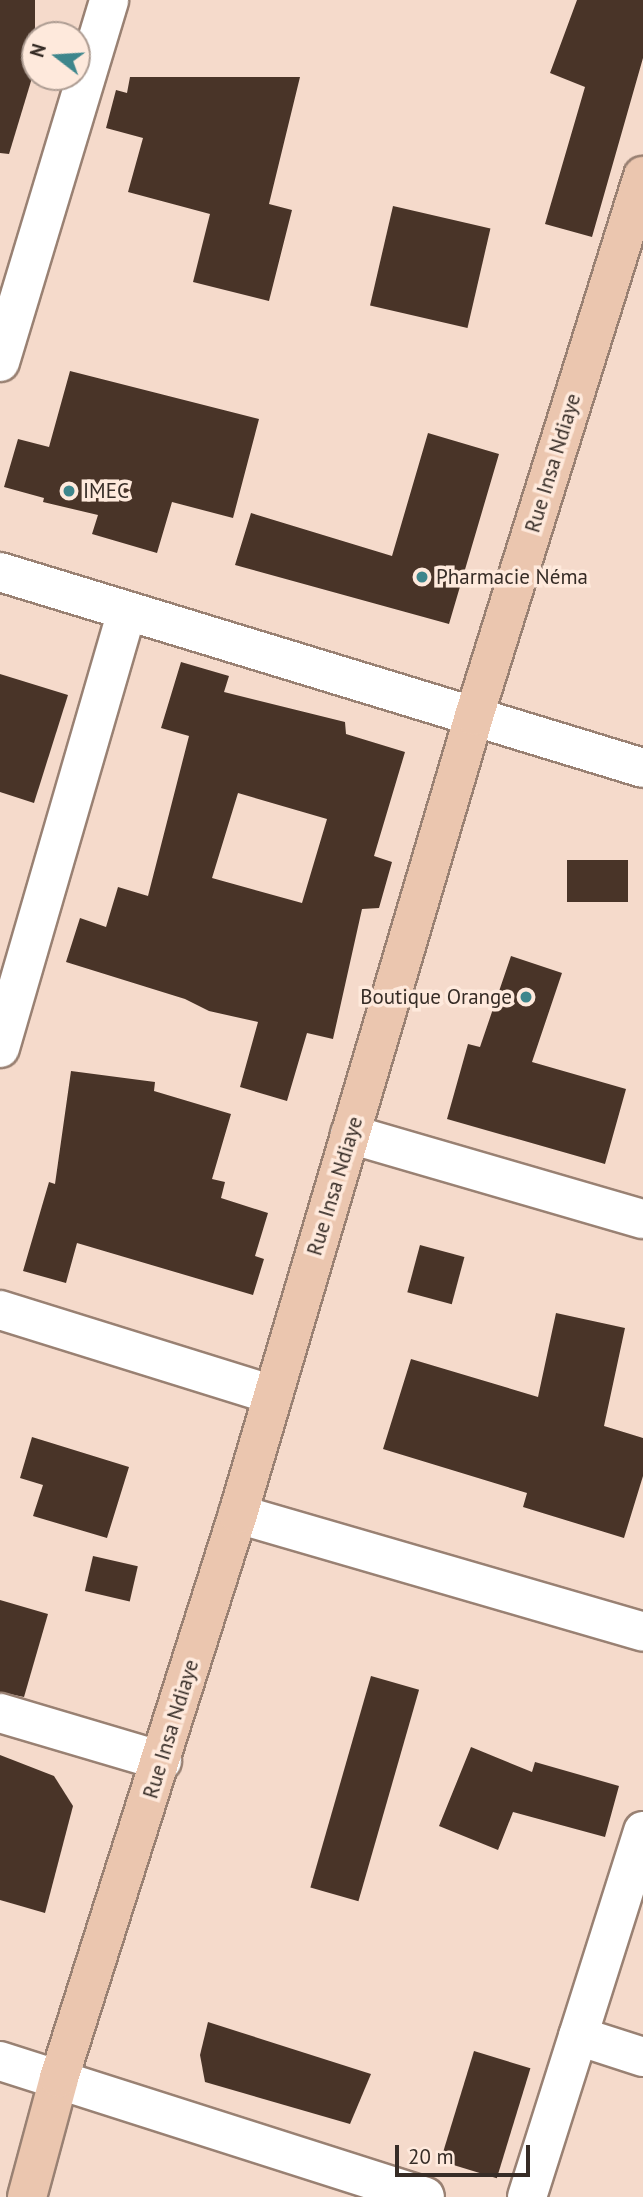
<!DOCTYPE html>
<meta charset="utf-8">
<style>
body{margin:0}
#map{position:relative;width:643px;height:2197px;overflow:hidden;background:#f5dacb;font-family:"PT Sans",sans-serif}
div>[style]{position:absolute}
[style*='--x']{left:calc(var(--x)*1px);top:calc(var(--y)*1px);width:calc(var(--w)*1px);rotate:calc(var(--a)*1deg)}
.building>*{inset:0;background:#493428;transform-origin:0 0}
.roads{filter:drop-shadow(2px 0 #998173) drop-shadow(-2px 0 #998173) drop-shadow(0 2px #998173) drop-shadow(0 -2px #998173)}
.minor>*{height:38px;margin:-19px;padding:0 19px;transform-origin:19px;border-radius:19px;background:#fff}
.major>*{height:38px;margin:-19px;padding:0 19px;transform-origin:19px;border-radius:19px;background:#ebc6af}
.dots>*{width:19px;height:19px;translate:-50% -50%;box-sizing:border-box;border:4px solid #fee9dc;border-radius:50%}
span{translate:-50% -50%;white-space:nowrap;text-align:center;line-height:1.15;-webkit-text-stroke:7px #fee9dc;paint-order:stroke}
.street-label{font-size:21px;color:#362c26}
.poi-label{font-size:21px;color:#362c26}
.left{translate:0 -50%;text-align:left}
.right{translate:-100% -50%;text-align:right}
.north{position:absolute;left:21px;top:21px;width:70px;height:70px;box-sizing:border-box;background:#fee9dc;border:2px solid #ae9d93;border-radius:50%;rotate:287deg;font-size:19px;font-weight:700;line-height:28px;text-align:center;color:#362c26}
.north::after{content:'';display:block;margin:auto;width:24px;height:32px;background:#3e868c;clip-path:polygon(50% 0,100% 100%,50% 72%,0 100%)}
.scale{position:absolute;left:395px;top:2145px;width:135px;height:32px;box-sizing:border-box;border:4px solid #362c26;border-top:0;padding-left:9px;font-size:21px;line-height:24px;white-space:nowrap;color:#362c26;-webkit-text-stroke:5px #fee9dc;paint-order:stroke}
</style>
<div id="map">
<div class="building">
<i style="clip-path:polygon(0 0,35px 0,35px 68px,9px 154px,0 153px)"></i>
<i style="clip-path:polygon(577px 0,643px 0,643px 58px,592px 237px,545px 224px,585px 87px,550px 73px)"></i>
<i style="clip-path:polygon(130px 77px,300px 77px,269px 204px,292px 210px,269px 301px,193px 282px,210px 214px,128px 192px,143px 138px,106px 128px,116px 90px,127px 93px)"></i>
<i style="left:393px;top:206px;width:100px;height:102px;rotate:13deg"></i>
<i style="clip-path:polygon(70px 371px,259px 419px,233px 518px,172px 502px,157px 553px,92px 534px,98px 515px,43px 502px,44px 498px,4px 487px,18px 439px,49px 447px)"></i>
<i style="clip-path:polygon(428px 433px,499px 454px,449px 624px,235px 565px,251px 513px,392px 556px)"></i>
<i style="clip-path:polygon(evenodd,181px 662px,229px 676px,224px 692px,345px 722px,346px 734px,405px 752px,374px 856px,392px 862px,379px 908px,362px 909px,333px 1039px,307px 1033px,287px 1101px,240px 1087px,258px 1022px,209px 1011px,185px 999px,66px 962px,80px 918px,106px 927px,118px 887px,148px 896px,189px 736px,161px 728px,181px 662px,238px 793px,327px 819px,302px 903px,212px 878px,238px 793px)"></i>
<i style="clip-path:polygon(0 674px,68px 695px,34px 803px,0 792px)"></i>
<i style="left:628px;top:860px;width:42px;height:61px;rotate:90deg"></i>
<i style="clip-path:polygon(511px 956px,562px 973px,532px 1062px,626px 1089px,605px 1164px,447px 1119px,468px 1044px,480px 1047px)"></i>
<i style="clip-path:polygon(71px 1071px,155px 1082px,154px 1091px,231px 1114px,212px 1179px,225px 1182px,221px 1198px,268px 1213px,255px 1256px,264px 1259px,253px 1295px,77px 1243px,66px 1283px,23px 1271px,49px 1182px,55px 1184px)"></i>
<i style="left:420px;top:1245px;width:46px;height:49px;rotate:15deg"></i>
<i style="clip-path:polygon(556px 1313px,625px 1328px,604px 1426px,643px 1438px,643px 1476px,624px 1538px,523px 1507px,527px 1493px,383px 1449px,411px 1359px,538px 1397px)"></i>
<i style="clip-path:polygon(32px 1437px,129px 1467px,107px 1538px,33px 1516px,43px 1485px,20px 1478px)"></i>
<i style="left:93px;top:1556px;width:46px;height:36px;rotate:13deg"></i>
<i style="clip-path:polygon(0 1600px,48px 1614px,24px 1697px,0 1692px)"></i>
<i style="left:371px;top:1676px;width:50px;height:220px;rotate:16deg"></i>
<i style="clip-path:polygon(471px 1747px,532px 1772px,535px 1762px,619px 1786px,605px 1837px,513px 1812px,498px 1850px,439px 1826px)"></i>
<i style="clip-path:polygon(0 1755px,54px 1776px,73px 1806px,45px 1913px,0 1900px)"></i>
<i style="clip-path:polygon(208px 2022px,371px 2074px,350px 2124px,205px 2082px,200px 2055px)"></i>
<i style="left:474px;top:2051px;width:59px;height:115px;rotate:17deg"></i>
</div>
<div class="roads">
<div class="minor">
<i style="--x:0;--y:362;--w:378;--a:-73.2"></i>
<i style="--x:0;--y:572;--w:672;--a:16.95"></i>
<i style="--x:0;--y:1048;--w:455;--a:-73.8"></i>
<i style="--x:350;--y:1134;--w:305;--a:16.2"></i>
<i style="--x:0;--y:1310;--w:286;--a:17.3"></i>
<i style="--x:238;--y:1514;--w:422;--a:16.2"></i>
<i style="--x:0;--y:1713;--w:169;--a:16.5"></i>
<i style="--x:578;--y:2036;--w:68;--a:17.9"></i>
<i style="--x:0;--y:2061;--w:446;--a:17.7"></i>
<i style="--x:527;--y:2197;--w:384;--a:-72.4"></i>
</div>
<div class="major">
<i style="--x:27;--y:2197;--w:123;--a:-74.9"></i>
<i style="--x:59;--y:2078;--w:592;--a:-72.39"></i>
<i style="--x:238;--y:1514;--w:832;--a:-73.52"></i>
<i style="--x:474;--y:716;--w:566;--a:-72.62"></i>
</div>
</div>
<div class="dots">
<i style="left:69px;top:491px;background:#3e868c"></i>
<i style="left:422px;top:577px;background:#3e868c"></i>
<i style="left:526px;top:997px;background:#3e868c"></i>
</div>
<div class="street-label">
<span style="left:553px;top:463px;rotate:-73deg">Rue Insa Ndiaye</span>
<span style="left:335px;top:1186px;rotate:-73deg">Rue Insa Ndiaye</span>
<span style="left:171px;top:1729px;rotate:-73deg">Rue Insa Ndiaye</span>
</div>
<div class="poi-label">
<span class="left" style="left:83px;top:491px">IMEC</span>
<span class="left" style="left:436px;top:577px">Pharmacie Néma</span>
<span class="right" style="left:512px;top:997px">Boutique Orange</span>
</div>
<div class="north">N</div>
<div class="scale">20 m</div>
</div>
